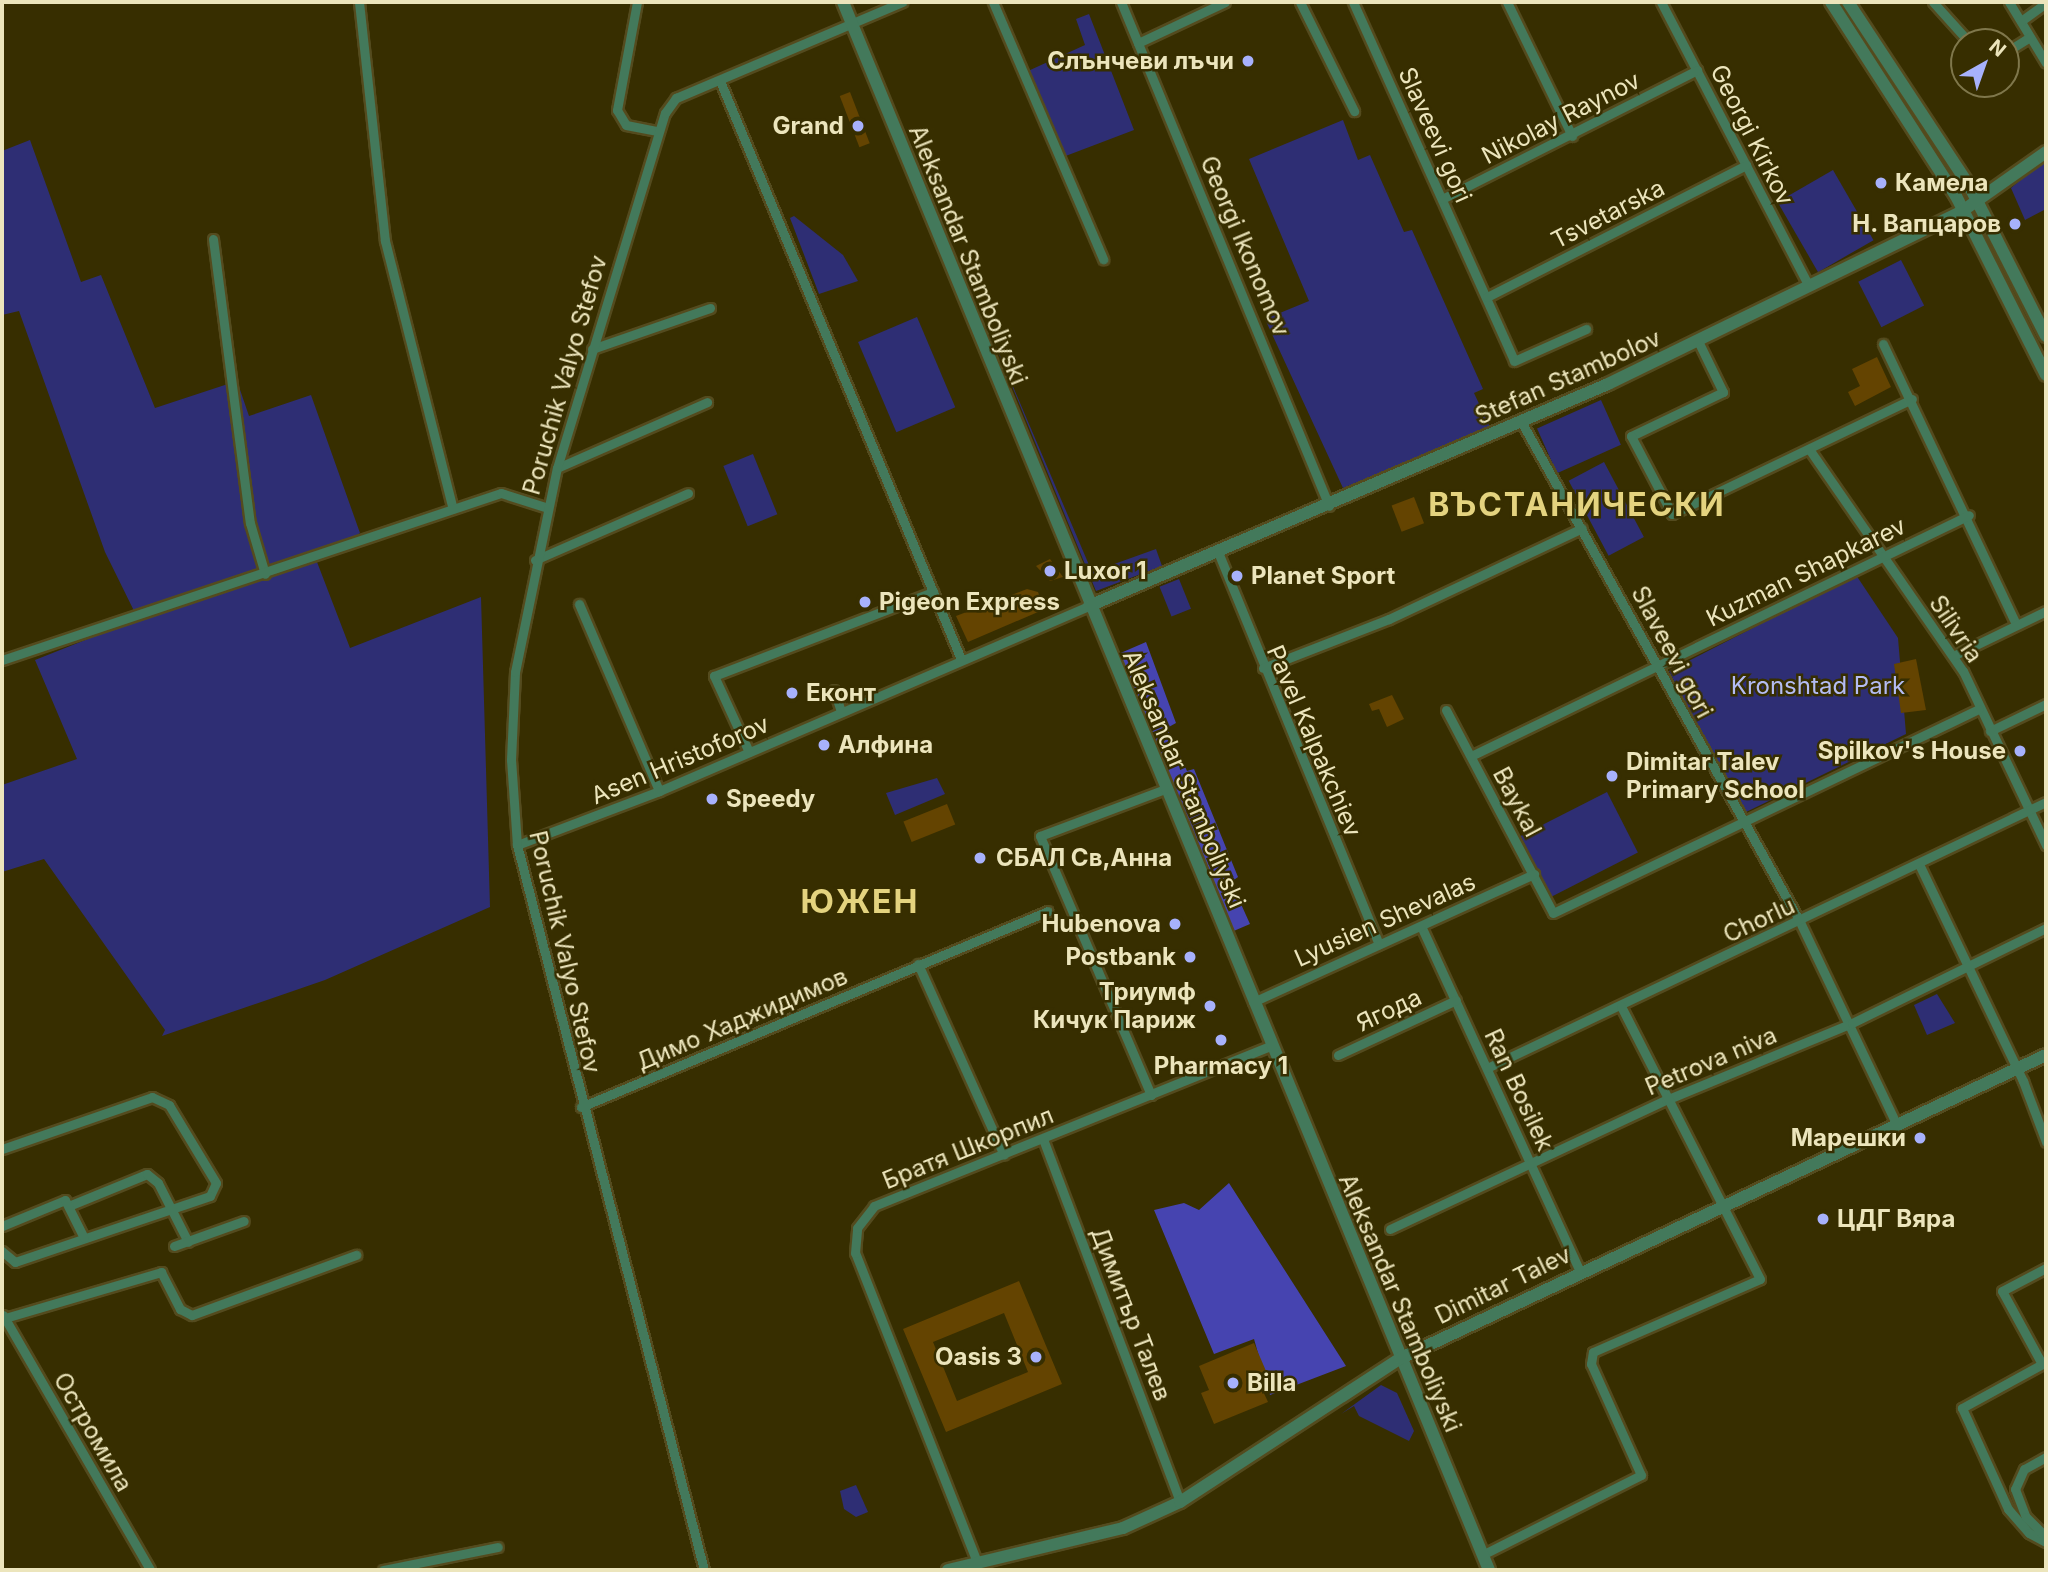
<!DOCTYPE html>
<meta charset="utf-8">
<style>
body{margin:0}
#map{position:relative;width:2048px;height:1572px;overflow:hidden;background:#372e00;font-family:Inter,sans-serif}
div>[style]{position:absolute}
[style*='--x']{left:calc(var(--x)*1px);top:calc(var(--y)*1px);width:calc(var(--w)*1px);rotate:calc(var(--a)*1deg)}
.green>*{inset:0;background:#2e2e74;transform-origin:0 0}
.forest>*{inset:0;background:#4644b0}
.building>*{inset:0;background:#644401;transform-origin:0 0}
.roads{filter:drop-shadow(2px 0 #544b1e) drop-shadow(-2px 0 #544b1e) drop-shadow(0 2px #544b1e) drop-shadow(0 -2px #544b1e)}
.minor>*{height:9px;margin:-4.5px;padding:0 4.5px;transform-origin:4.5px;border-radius:4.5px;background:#43795b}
.tertiary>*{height:12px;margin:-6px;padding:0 6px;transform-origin:6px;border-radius:6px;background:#43795b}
.dots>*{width:19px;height:19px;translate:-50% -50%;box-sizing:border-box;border:4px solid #372e00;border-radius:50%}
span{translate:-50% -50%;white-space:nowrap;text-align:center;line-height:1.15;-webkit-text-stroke:5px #372e00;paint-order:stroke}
.poi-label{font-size:24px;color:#ece5bc;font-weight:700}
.right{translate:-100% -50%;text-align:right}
.left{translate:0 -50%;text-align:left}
.street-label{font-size:24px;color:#ece5bc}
.park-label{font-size:24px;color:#b4bcf3}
.district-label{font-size:32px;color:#e4d37f;font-weight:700;letter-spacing:2px}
.frame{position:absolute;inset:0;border:4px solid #ece5bc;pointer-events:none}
.north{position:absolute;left:1950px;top:28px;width:70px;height:70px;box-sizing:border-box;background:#372e00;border:2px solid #7f774b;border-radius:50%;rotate:40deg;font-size:19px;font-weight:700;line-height:28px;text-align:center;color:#ece5bc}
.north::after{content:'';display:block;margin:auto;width:24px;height:32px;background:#a7b1fc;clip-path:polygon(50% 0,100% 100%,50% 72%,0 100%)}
</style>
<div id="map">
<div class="green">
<i style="clip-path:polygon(1089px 14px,1134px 130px,1063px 157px,1028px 71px,1085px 45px,1076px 19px)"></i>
<i style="clip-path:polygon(1343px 120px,1358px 160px,1370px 155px,1404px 232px,1412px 230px,1483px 389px,1474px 393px,1490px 427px,1343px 488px,1265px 319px,1309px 301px,1249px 159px)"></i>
<i style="clip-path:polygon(30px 140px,81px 282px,101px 275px,155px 408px,237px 381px,249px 416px,311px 395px,360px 533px,317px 562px,350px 648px,481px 597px,490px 907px,325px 980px,162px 1036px,165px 1030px,44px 859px,2px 872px,2px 785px,77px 759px,35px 660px,138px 619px,105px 552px,19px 311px,2px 315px,2px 151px)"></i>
<i style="clip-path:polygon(2046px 158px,2046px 209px,2025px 220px,2011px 188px)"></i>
<i style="left:1833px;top:170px;width:81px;height:64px;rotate:60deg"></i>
<i style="clip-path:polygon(794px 216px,843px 255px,858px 281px,819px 294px,790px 218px)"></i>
<i style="left:1901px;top:260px;width:51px;height:48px;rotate:63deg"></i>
<i style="left:917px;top:317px;width:98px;height:64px;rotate:67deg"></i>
<i style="clip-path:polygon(989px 330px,1092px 572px,1156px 549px,1162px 566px,1096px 591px)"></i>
<i style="left:1601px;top:400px;width:49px;height:70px;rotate:66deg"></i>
<i style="left:753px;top:454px;width:65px;height:32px;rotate:68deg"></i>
<i style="left:1604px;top:462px;width:85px;height:40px;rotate:62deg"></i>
<i style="clip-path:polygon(1856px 575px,1898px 638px,1906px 734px,1742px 814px,1669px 671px)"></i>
<i style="left:1179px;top:579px;width:32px;height:21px;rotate:68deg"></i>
<i style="clip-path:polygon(937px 778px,945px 794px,895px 815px,886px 793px)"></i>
<i style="left:1607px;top:792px;width:68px;height:97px;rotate:63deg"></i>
<i style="clip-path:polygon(1937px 994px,1955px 1023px,1927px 1035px,1914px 1005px)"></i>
<i style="clip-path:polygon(1381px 1385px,1397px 1393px,1414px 1431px,1409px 1441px,1359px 1416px,1354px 1406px,1341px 1414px)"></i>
<i style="clip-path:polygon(856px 1485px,868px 1512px,856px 1517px,844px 1509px,840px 1491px)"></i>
</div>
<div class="forest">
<i style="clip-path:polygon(1146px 642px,1176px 723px,1167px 728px,1187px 771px,1194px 769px,1238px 877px,1231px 882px,1250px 924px,1229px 933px,1116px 655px)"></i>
<i style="clip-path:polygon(1229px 1183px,1346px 1366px,1270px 1395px,1254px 1339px,1214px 1354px,1154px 1210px,1184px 1203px,1199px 1210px)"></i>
</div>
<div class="building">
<i style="left:850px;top:92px;width:55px;height:11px;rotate:69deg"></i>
<i style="clip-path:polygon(1877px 357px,1891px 387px,1855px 406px,1848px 392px,1860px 386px,1852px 369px)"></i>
<i style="left:1414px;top:497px;width:28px;height:24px;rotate:69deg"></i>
<i style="clip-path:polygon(1050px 559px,1063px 577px,1050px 581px,1036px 566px)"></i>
<i style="clip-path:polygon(1027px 589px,1038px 592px,1045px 609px,968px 642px,956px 616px)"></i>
<i style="clip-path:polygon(1916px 659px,1926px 710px,1901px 713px,1894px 664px)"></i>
<i style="clip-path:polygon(1392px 695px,1404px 719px,1387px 727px,1379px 709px,1372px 711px,1369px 704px)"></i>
<i style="left:947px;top:804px;width:22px;height:47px;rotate:68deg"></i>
<i style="clip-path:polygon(evenodd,1019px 1281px,1062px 1384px,946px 1432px,903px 1329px,1019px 1281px,1004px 1313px,1028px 1372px,957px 1401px,933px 1342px,1004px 1313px)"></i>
<i style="clip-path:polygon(1254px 1343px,1266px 1371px,1256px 1376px,1268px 1402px,1214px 1424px,1201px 1393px,1209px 1390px,1199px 1366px)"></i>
</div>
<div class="roads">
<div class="minor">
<i style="--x:359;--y:2;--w:240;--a:83.8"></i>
<i style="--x:385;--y:241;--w:276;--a:75.8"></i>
<i style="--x:637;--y:2;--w:110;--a:100.5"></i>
<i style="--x:617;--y:110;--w:17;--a:59"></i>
<i style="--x:626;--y:125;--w:32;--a:11"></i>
<i style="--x:993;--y:2;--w:280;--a:66.8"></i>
<i style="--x:1121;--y:2;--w:545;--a:67.57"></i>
<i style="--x:1300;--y:2;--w:122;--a:63.6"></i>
<i style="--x:1353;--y:2;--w:393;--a:65.8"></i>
<i style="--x:1514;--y:361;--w:79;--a:-24"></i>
<i style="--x:1507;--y:2;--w:149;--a:64.1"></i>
<i style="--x:1661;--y:2;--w:320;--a:62.5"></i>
<i style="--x:1933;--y:2;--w:54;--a:48"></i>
<i style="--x:2009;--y:2;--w:71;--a:58.8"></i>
<i style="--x:2021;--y:21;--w:31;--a:-36"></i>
<i style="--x:1138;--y:43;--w:96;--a:-25.2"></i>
<i style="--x:2006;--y:52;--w:28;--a:-32"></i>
<i style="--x:720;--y:81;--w:626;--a:67.37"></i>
<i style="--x:1442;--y:199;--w:286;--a:-26.8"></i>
<i style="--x:213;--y:239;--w:286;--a:82.6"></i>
<i style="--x:250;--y:523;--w:53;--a:73.6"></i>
<i style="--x:1487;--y:297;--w:291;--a:-27"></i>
<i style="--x:1698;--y:341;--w:57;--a:63.9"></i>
<i style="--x:1723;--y:392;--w:102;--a:154.4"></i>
<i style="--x:1631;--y:436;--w:88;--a:62.3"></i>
<i style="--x:1672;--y:514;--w:266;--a:-25.6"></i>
<i style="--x:1883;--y:344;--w:310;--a:64.6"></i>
<i style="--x:592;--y:349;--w:125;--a:-19.2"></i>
<i style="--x:1522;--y:423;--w:571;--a:60.88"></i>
<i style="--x:1800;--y:922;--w:225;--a:64.5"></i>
<i style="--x:1809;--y:449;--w:270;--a:55.3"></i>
<i style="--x:1963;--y:671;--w:193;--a:64.5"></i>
<i style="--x:557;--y:468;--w:164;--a:-23.7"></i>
<i style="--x:1218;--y:552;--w:424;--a:67.7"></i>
<i style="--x:535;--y:560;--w:167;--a:-23.6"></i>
<i style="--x:579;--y:604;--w:203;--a:66.8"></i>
<i style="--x:1953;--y:656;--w:103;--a:-25.8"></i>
<i style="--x:2;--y:660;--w:526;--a:-18.5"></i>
<i style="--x:501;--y:493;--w:49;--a:17.7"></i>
<i style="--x:1263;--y:668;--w:135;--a:-21.3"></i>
<i style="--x:1389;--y:619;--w:213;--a:-25.2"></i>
<i style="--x:834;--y:690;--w:23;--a:72"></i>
<i style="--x:1446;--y:710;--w:229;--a:62.2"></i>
<i style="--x:1553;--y:913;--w:472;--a:-25.6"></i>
<i style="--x:1990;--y:731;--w:62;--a:-25.7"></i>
<i style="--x:749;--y:752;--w:84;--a:-114.7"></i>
<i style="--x:714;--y:676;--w:235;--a:-21"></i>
<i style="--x:1471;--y:756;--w:553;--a:-25.82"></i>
<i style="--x:517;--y:845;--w:152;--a:-20.8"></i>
<i style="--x:659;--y:791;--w:468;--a:-23.3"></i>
<i style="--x:1919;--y:864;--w:241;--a:64.4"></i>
<i style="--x:2023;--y:1081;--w:65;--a:69.3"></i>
<i style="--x:1421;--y:926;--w:380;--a:65.3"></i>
<i style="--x:918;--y:964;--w:209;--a:65.8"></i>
<i style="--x:1253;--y:1002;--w:309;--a:-24.5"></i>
<i style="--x:1338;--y:1055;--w:130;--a:-25"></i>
<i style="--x:1487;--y:1068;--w:619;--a:-25.45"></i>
<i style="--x:1151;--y:1095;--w:282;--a:-113.2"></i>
<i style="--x:1040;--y:836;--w:134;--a:-20.6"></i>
<i style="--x:581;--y:1107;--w:506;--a:-22.77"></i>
<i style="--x:1043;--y:1139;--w:388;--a:69.3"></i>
<i style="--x:2;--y:1149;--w:159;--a:-19.1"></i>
<i style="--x:152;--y:1097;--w:19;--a:25"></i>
<i style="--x:169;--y:1105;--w:91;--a:58.9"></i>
<i style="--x:216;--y:1183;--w:14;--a:115"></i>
<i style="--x:210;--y:1196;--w:206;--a:161.3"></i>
<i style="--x:15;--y:1262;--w:17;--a:-140"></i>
<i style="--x:71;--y:1205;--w:82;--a:-22.2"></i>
<i style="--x:147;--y:1174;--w:14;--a:39"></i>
<i style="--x:158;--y:1183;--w:66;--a:63"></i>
<i style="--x:2;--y:1226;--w:68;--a:-22.4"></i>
<i style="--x:65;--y:1200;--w:42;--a:63.4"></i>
<i style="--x:1390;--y:1229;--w:305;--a:-25.1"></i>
<i style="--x:1666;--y:1100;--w:201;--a:-22.5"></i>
<i style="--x:1852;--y:1023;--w:216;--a:-26.1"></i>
<i style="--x:174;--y:1246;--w:74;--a:-19.7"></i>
<i style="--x:3;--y:1315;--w:294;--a:60"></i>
<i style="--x:5;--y:1318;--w:163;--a:-16.4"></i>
<i style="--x:161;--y:1272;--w:42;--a:62.8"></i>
<i style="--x:180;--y:1309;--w:13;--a:27"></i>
<i style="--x:192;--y:1315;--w:175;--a:-20.1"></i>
<i style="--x:2046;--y:1362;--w:96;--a:151.3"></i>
<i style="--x:1962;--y:1408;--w:111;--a:65.5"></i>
<i style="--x:2008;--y:1509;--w:32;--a:49"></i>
<i style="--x:2029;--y:1533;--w:19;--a:28"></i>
<i style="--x:2042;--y:1364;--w:83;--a:-118.7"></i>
<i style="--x:2002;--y:1291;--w:50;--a:-27.6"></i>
<i style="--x:2046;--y:1457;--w:25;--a:151"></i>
<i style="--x:2024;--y:1469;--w:22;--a:114"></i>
<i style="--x:2015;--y:1489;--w:30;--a:69"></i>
<i style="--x:2026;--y:1517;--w:28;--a:45"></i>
<i style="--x:1482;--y:1555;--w:178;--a:-26.7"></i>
<i style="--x:1641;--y:1475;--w:122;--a:-114.2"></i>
<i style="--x:1591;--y:1364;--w:12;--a:-81"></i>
<i style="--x:1593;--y:1352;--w:182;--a:-23.6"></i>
<i style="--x:1760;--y:1279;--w:306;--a:-117"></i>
<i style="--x:977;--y:1562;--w:332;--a:-111.5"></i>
<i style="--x:855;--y:1253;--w:25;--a:-85"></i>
<i style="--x:857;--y:1228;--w:28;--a:-52"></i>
<i style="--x:874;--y:1206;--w:428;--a:-22"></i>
<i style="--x:383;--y:1570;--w:117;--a:-11.3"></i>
<i style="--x:704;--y:1570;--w:749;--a:-104.46"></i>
<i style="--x:517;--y:845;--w:85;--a:-94"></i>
<i style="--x:511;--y:760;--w:88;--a:-87.4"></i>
<i style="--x:515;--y:672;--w:208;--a:-78.4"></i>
<i style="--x:557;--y:468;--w:371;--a:-73.1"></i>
<i style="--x:665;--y:113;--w:19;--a:-54"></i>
<i style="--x:676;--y:98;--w:246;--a:-23"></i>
</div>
<div class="tertiary">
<i style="--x:843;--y:2;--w:1696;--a:67.61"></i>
<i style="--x:1831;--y:2;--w:231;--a:57.2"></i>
<i style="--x:1956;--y:196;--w:200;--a:63.3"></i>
<i style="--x:1848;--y:2;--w:222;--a:56.6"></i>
<i style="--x:1970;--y:187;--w:167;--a:63"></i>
<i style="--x:1089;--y:606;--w:564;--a:-23.16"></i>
<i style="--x:1608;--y:384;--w:393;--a:-26"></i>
<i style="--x:1961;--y:212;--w:104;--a:-35.2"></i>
<i style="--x:948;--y:1570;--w:180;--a:-13.5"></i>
<i style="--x:1123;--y:1528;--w:63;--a:-24.5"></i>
<i style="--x:1180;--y:1502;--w:264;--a:-33.1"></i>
<i style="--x:1401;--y:1358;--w:713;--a:-25.16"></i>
</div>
</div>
<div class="dots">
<i style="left:1248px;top:61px;background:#a7b1fc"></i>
<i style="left:858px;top:126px;background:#a7b1fc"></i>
<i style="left:1881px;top:183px;background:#a7b1fc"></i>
<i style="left:2015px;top:224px;background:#a7b1fc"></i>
<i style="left:1050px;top:571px;background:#a7b1fc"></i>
<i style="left:1237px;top:576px;background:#a7b1fc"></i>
<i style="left:865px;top:602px;background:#a7b1fc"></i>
<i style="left:792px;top:693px;background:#a7b1fc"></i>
<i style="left:824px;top:745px;background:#a7b1fc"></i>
<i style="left:2020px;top:751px;background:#a7b1fc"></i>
<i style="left:1612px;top:776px;background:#a7b1fc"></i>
<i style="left:712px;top:799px;background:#a7b1fc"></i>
<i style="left:980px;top:858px;background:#a7b1fc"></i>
<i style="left:1175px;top:924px;background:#a7b1fc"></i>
<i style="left:1190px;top:957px;background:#a7b1fc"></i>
<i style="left:1210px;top:1006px;background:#a7b1fc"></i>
<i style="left:1221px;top:1040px;background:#a7b1fc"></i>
<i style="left:1920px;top:1138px;background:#a7b1fc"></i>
<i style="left:1823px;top:1219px;background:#a7b1fc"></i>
<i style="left:1036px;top:1357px;background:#a7b1fc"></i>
<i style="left:1233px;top:1383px;background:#a7b1fc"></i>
</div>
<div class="poi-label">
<span class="right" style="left:1234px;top:61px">Слънчеви лъчи</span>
<span class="right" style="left:844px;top:126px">Grand</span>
<span class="left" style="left:1895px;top:183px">Камела</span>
<span class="right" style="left:2001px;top:224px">Н. Вапцаров</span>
<span class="left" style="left:1064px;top:571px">Luxor 1</span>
<span class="left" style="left:1251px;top:576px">Planet Sport</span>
<span class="left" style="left:879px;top:602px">Pigeon Express</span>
<span class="left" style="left:806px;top:693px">Еконт</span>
<span class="left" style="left:838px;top:745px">Алфина</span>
<span class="right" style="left:2006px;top:751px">Spilkov's House</span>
<span class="left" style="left:1626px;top:776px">Dimitar Talev<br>Primary School</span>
<span class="left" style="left:726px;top:799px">Speedy</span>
<span class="left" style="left:996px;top:858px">СБАЛ Св,Анна</span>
<span class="right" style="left:1161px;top:924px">Hubenova</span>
<span class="right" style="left:1176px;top:957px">Postbank</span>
<span class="right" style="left:1196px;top:1006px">Триумф<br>Кичук Париж</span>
<span style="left:1221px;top:1066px">Pharmacy 1</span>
<span class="right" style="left:1906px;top:1138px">Марешки</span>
<span class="left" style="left:1837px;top:1219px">ЦДГ Вяра</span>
<span class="right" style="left:1022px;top:1357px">Oasis 3</span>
<span class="left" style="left:1247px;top:1383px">Billa</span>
</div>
<div class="street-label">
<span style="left:1561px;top:118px;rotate:-27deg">Nikolay Raynov</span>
<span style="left:1435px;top:135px;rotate:66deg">Slaveevi gori</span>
<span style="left:1752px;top:135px;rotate:63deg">Georgi Kirkov</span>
<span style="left:1608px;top:214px;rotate:-27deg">Tsvetarska</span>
<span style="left:1245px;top:246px;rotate:67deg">Georgi Ikonomov</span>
<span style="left:968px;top:255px;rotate:68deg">Aleksandar Stamboliyski</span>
<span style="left:565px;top:375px;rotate:-74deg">Poruchik Valyo Stefov</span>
<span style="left:1568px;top:377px;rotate:-24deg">Stefan Stambolov</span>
<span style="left:1806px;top:572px;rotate:-26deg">Kuzman Shapkarev</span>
<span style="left:1956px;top:629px;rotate:56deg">Silivria</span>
<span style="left:1672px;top:652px;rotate:62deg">Slaveevi gori</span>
<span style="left:1314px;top:741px;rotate:67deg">Pavel Kalpakchiev</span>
<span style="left:680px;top:760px;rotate:-23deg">Asen Hristoforov</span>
<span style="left:1184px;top:779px;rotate:67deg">Aleksandar Stamboliyski</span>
<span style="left:1517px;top:802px;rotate:62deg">Baykal</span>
<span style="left:1385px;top:920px;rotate:-24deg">Lyusien Shevalas</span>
<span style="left:1759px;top:920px;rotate:-25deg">Chorlu</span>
<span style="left:565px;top:952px;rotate:77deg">Poruchik Valyo Stefov</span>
<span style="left:1389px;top:1010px;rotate:-25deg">Ягода</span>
<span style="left:742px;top:1019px;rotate:-23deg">Димо Хаджидимов</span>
<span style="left:1711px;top:1061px;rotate:-23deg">Petrova niva</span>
<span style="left:1519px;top:1090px;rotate:65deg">Ran Bosilek</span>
<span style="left:968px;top:1148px;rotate:-22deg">Братя Шкорпил</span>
<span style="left:1503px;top:1285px;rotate:-26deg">Dimitar Talev</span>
<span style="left:1400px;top:1303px;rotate:67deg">Aleksandar Stamboliyski</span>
<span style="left:1131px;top:1314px;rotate:69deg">Димитър Талев</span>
<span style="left:93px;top:1432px;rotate:60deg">Остромила</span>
</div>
<div class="park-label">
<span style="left:1818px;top:686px">Kronshtad Park</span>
</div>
<div class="district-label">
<span style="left:1577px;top:505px">ВЪСТАНИЧЕСКИ</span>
<span style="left:860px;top:902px">ЮЖЕН</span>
</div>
<div class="frame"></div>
<div class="north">N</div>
</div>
